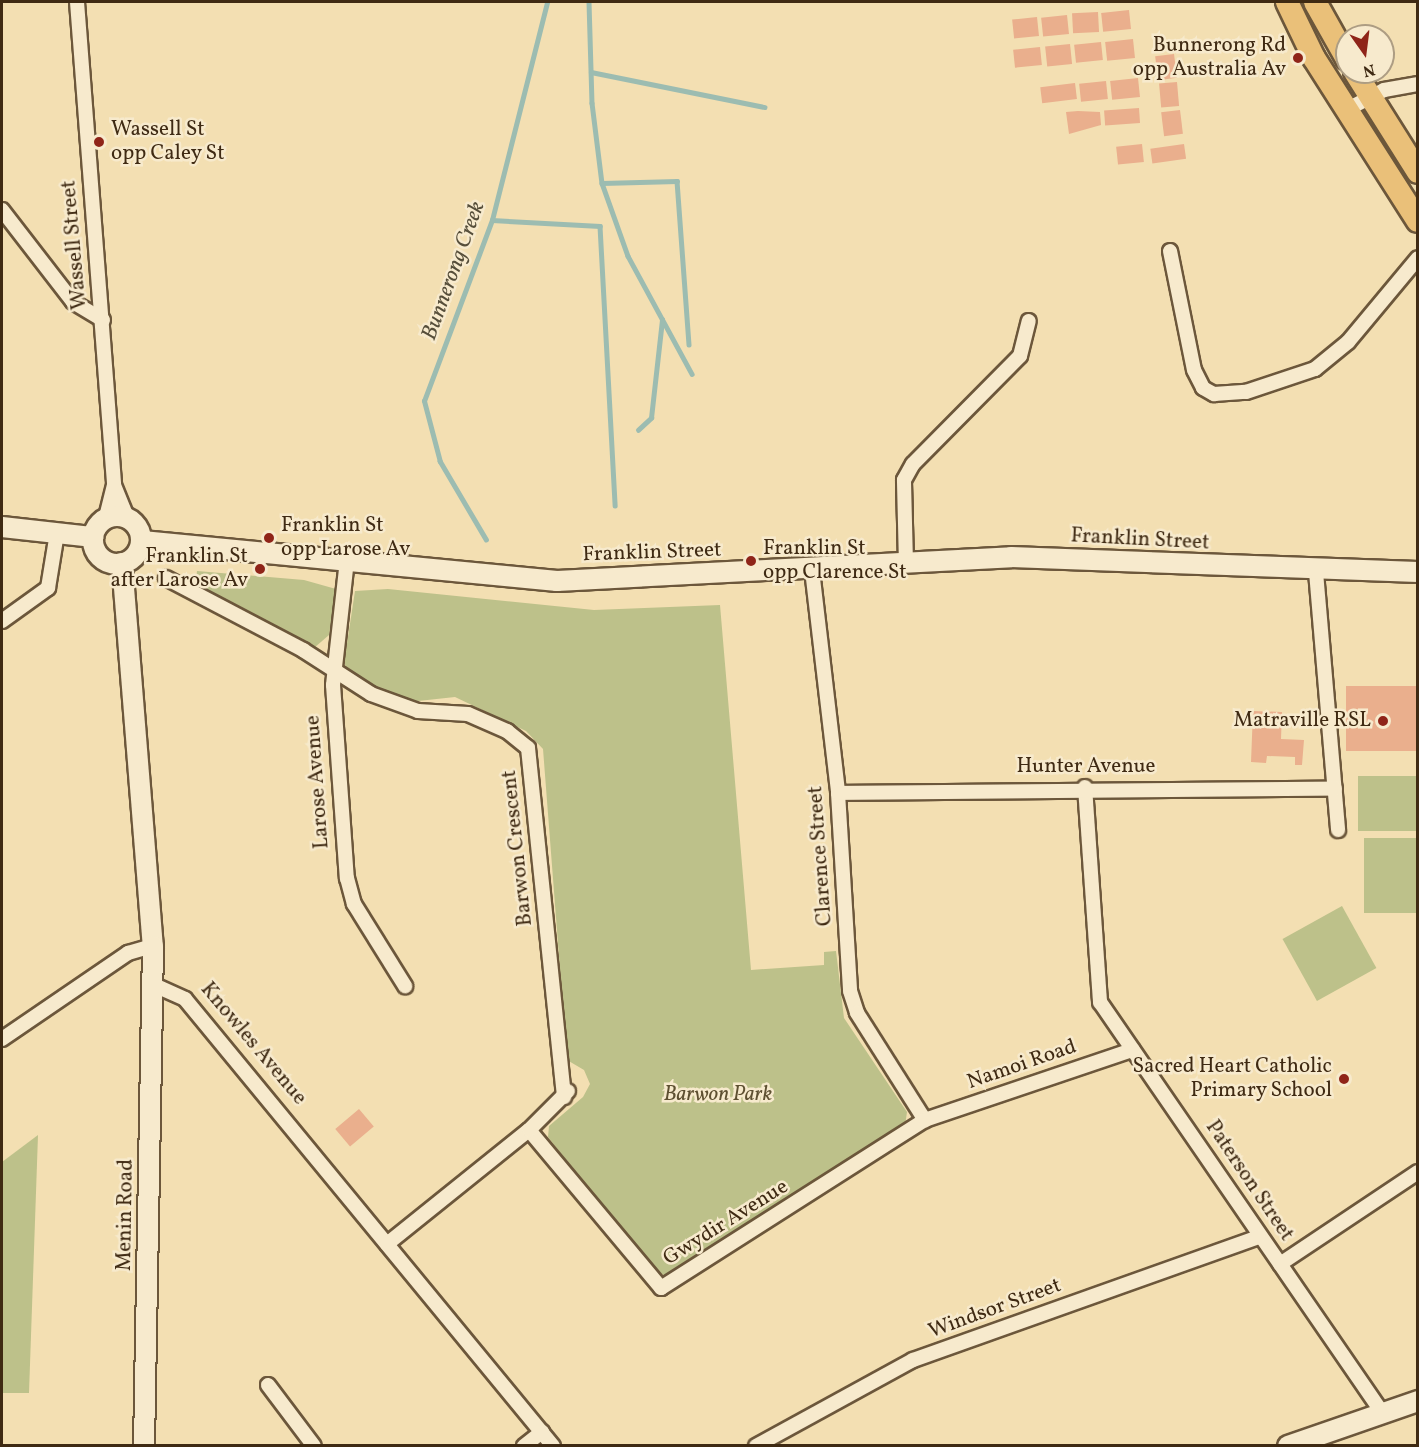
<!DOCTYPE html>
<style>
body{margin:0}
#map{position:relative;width:1419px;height:1447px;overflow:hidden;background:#f3dfb2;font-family:Vollkorn,serif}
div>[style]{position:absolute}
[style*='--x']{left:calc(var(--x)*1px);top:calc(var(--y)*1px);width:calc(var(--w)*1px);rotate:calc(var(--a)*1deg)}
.green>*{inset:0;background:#bdc18a;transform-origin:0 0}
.stream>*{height:4.5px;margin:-2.25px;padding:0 2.25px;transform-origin:2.25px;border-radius:2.25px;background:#9cbcb1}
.building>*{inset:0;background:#eaaf8d;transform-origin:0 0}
.roads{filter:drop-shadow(2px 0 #6c573b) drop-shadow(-2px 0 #6c573b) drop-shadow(0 2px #6c573b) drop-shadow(0 -2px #6c573b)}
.street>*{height:14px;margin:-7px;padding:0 7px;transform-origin:7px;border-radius:7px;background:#f7eacd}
.secondary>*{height:20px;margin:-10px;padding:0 10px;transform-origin:10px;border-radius:10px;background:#f7eacd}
.secondary>.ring{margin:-10px;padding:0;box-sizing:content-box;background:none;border:20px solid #f7eacd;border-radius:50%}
.primary>*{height:22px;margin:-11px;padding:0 11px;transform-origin:11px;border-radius:11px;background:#eac079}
.dots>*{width:16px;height:16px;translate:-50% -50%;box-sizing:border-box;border:3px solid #f7eacd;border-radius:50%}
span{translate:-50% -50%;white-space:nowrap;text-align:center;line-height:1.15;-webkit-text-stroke:5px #f7eacd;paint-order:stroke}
.poi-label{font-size:21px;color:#3f2a13}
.right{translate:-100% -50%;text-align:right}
.left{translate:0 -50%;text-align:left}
.street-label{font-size:21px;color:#3f2a13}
.park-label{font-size:21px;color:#5e5031;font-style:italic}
.water-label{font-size:22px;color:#564e3a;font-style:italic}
.frame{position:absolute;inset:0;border:3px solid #3f2a13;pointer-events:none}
.north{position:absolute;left:1335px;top:24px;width:60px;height:60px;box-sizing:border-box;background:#f7eacd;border:2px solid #ad9d83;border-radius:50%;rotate:166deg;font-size:16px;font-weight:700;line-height:24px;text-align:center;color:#3f2a13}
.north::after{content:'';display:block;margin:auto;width:21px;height:27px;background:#8f2418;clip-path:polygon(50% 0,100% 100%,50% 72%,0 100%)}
</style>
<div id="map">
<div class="green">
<i style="clip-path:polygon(197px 571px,304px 580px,336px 589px,329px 635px,314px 648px,195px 586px)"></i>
<i style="clip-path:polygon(388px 589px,594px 610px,720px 605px,751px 970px,824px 965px,824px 952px,836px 951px,844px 1018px,907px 1112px,905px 1126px,678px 1272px,666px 1276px,652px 1269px,548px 1137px,549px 1126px,583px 1097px,590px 1084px,584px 1070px,567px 1060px,543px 749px,526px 731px,455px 697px,409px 702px,351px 676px,344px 663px,355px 591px)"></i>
<i style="left:1417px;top:776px;width:55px;height:59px;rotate:90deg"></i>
<i style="left:1417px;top:838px;width:75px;height:53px;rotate:90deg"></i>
<i style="left:1342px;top:906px;width:71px;height:68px;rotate:61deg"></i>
<i style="clip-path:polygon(38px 1135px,29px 1393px,2px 1393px,2px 1162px)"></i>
</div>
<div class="stream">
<i style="--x:589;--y:2;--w:101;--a:88.3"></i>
<i style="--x:592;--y:103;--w:81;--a:82.9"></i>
<i style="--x:602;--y:183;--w:77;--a:70.4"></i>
<i style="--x:628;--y:256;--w:134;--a:61.5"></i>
<i style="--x:591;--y:72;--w:177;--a:11.4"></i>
<i style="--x:602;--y:183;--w:75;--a:-1.5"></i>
<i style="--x:677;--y:181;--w:164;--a:85.8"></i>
<i style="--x:492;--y:220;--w:108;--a:3.2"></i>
<i style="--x:600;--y:226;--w:280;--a:86.9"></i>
<i style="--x:638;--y:430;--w:18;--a:-43"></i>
<i style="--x:651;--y:418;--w:99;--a:-83.6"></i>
<i style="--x:486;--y:540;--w:91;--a:-120.5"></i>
<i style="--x:440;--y:462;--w:63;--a:-104.7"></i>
<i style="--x:424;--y:401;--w:193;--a:-69.4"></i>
<i style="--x:492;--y:220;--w:225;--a:-75.8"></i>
</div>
<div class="building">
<i style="left:1129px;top:10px;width:19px;height:28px;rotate:84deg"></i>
<i style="left:1098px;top:12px;width:20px;height:26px;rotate:87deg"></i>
<i style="left:1067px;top:15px;width:19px;height:26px;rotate:84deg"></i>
<i style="left:1037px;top:17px;width:19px;height:25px;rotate:84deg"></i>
<i style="left:1133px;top:39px;width:19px;height:28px;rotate:84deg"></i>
<i style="left:1101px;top:42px;width:18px;height:27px;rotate:84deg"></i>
<i style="left:1070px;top:44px;width:20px;height:25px;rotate:84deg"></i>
<i style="left:1040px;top:47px;width:18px;height:27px;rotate:84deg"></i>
<i style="left:1174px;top:54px;width:24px;height:19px;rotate:83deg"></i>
<i style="left:1138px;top:78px;width:19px;height:28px;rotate:84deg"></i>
<i style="left:1106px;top:81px;width:18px;height:27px;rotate:84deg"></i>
<i style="left:1177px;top:82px;width:24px;height:18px;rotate:85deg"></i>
<i style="left:1075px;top:83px;width:16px;height:35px;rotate:83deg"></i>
<i style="left:1139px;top:108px;width:15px;height:35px;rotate:86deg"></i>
<i style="left:1180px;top:110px;width:24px;height:19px;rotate:83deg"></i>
<i style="clip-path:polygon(1078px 111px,1100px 112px,1101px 125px,1069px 134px,1066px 112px)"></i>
<i style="left:1142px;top:144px;width:18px;height:26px;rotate:84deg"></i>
<i style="left:1184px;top:144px;width:15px;height:34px;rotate:82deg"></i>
<i style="left:1418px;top:686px;width:65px;height:72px;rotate:90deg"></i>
<i style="clip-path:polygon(1253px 711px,1282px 712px,1281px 739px,1304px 740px,1302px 765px,1295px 765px,1295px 757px,1267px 756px,1266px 763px,1251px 762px)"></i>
<i style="left:359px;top:1109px;width:23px;height:31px;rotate:50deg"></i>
</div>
<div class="roads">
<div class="street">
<i style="--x:77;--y:2;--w:484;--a:85.6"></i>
<i style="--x:114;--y:485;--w:34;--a:104"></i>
<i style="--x:1346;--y:110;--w:43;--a:-27.8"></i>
<i style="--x:1384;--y:90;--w:35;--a:-10"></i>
<i style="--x:2;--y:210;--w:116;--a:52.3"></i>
<i style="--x:73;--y:302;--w:35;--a:31"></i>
<i style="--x:1170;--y:251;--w:121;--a:78.6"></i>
<i style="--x:1194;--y:370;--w:20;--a:63"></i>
<i style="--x:1203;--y:388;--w:13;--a:29"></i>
<i style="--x:1214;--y:394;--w:32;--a:-4"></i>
<i style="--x:1246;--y:392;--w:73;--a:-18.4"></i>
<i style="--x:1315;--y:369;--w:43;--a:-39.3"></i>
<i style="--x:1348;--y:342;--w:109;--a:-50.2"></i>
<i style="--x:114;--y:485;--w:35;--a:68"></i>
<i style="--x:347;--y:560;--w:126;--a:96.4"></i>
<i style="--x:333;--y:685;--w:194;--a:85.9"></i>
<i style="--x:347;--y:878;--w:27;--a:75"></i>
<i style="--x:354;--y:904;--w:97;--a:58.1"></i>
<i style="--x:906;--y:564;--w:84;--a:-91.4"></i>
<i style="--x:904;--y:480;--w:18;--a:-61"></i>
<i style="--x:913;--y:464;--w:152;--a:-45.3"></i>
<i style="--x:1020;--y:356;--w:36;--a:-76"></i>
<i style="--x:812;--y:570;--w:225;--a:83.3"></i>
<i style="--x:838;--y:793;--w:198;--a:86.5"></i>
<i style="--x:850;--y:991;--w:23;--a:72"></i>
<i style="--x:857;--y:1013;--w:127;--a:57.6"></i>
<i style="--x:1316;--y:572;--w:259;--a:85.1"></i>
<i style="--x:166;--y:578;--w:155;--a:27.7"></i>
<i style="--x:303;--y:650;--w:81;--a:32.9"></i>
<i style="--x:371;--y:694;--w:50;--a:19.9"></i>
<i style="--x:418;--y:711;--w:50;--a:3.4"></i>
<i style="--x:468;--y:714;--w:43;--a:23.6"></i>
<i style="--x:507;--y:731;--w:27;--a:39"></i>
<i style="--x:528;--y:748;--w:351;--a:84.1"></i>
<i style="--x:2;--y:621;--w:57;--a:-35.7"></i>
<i style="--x:48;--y:588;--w:56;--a:-80.7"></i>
<i style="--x:1085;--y:787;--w:216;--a:86"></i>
<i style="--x:1100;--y:1002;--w:499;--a:55.5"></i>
<i style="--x:838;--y:793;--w:497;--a:-0.5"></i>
<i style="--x:154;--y:985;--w:34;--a:24"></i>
<i style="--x:185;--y:999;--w:579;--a:50.54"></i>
<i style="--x:2;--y:1039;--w:153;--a:-34.3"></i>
<i style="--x:128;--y:953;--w:26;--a:-16"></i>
<i style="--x:529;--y:1130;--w:206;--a:50.1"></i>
<i style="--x:661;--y:1288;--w:313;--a:-32.5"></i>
<i style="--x:925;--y:1120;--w:219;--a:-18.7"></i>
<i style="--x:387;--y:1244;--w:182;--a:-38.8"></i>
<i style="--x:529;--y:1130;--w:55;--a:-45"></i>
<i style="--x:1280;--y:1264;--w:166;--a:-33.7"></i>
<i style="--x:268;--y:1385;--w:76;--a:53"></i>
<i style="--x:524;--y:1446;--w:23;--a:-38"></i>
<i style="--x:756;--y:1446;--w:179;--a:-28.7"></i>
<i style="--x:913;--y:1360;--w:367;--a:-19.6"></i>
</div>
<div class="secondary">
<i class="ring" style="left:93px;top:516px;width:28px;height:28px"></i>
<i style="--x:2;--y:527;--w:92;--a:6.3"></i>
<i style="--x:142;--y:541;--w:417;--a:5.5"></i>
<i style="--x:557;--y:581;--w:455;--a:-3"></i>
<i style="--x:1011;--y:557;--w:407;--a:2.1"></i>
<i style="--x:122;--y:563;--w:384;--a:85.4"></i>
<i style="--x:153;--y:946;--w:500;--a:91.03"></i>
<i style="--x:1288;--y:1446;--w:138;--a:-19.1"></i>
</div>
<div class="primary">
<i style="--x:1287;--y:2;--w:62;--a:64.3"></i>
<i style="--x:1314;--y:58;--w:193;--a:57.5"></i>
<i style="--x:1315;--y:2;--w:65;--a:60.7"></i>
<i style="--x:1355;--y:72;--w:118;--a:57.8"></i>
</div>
</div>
<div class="dots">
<i style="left:1298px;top:58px;background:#8f2418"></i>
<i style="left:99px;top:142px;background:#8f2418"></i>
<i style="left:269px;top:538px;background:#8f2418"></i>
<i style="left:751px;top:561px;background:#8f2418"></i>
<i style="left:260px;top:569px;background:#8f2418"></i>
<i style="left:1383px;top:721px;background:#8f2418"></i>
<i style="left:1344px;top:1079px;background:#8f2418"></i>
</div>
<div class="poi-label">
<span class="right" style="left:1286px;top:58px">Bunnerong Rd<br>opp Australia Av</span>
<span class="left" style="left:111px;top:142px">Wassell St<br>opp Caley St</span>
<span class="left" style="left:281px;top:538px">Franklin St<br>opp Larose Av</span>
<span class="left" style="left:763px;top:561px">Franklin St<br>opp Clarence St</span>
<span class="right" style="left:248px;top:569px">Franklin St<br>after Larose Av</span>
<span class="right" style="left:1371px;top:721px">Matraville RSL</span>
<span class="right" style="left:1332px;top:1079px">Sacred Heart Catholic<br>Primary School</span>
</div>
<div class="street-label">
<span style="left:75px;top:245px;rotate:-95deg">Wassell Street</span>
<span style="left:1140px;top:540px;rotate:3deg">Franklin Street</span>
<span style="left:652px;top:553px;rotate:-2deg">Franklin Street</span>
<span style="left:1086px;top:767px">Hunter Avenue</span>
<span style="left:318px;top:782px;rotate:-94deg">Larose Avenue</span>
<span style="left:518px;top:848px;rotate:-96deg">Barwon Crescent</span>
<span style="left:821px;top:856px;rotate:-94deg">Clarence Street</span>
<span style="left:253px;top:1044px;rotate:50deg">Knowles Avenue</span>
<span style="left:1022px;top:1065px;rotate:-19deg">Namoi Road</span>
<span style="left:1249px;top:1181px;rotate:56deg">Paterson Street</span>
<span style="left:126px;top:1215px;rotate:-89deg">Menin Road</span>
<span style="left:726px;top:1223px;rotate:-32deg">Gwydir Avenue</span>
<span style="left:995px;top:1309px;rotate:-20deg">Windsor Street</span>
</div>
<div class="park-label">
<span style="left:718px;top:1095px">Barwon Park</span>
</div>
<div class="water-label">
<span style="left:454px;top:271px;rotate:-70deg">Bunnerong Creek</span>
</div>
<div class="frame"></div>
<div class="north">N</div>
</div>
